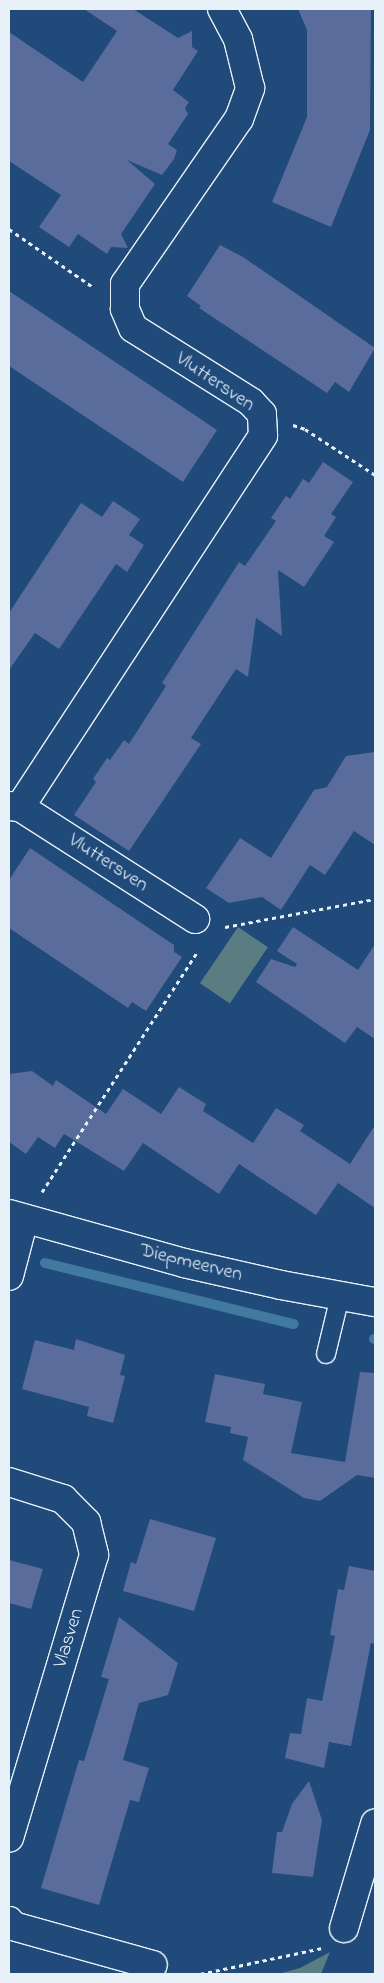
<!DOCTYPE html>
<style>
body{margin:0}
#map{position:relative;width:384px;height:1983px;overflow:hidden;background:#1f4a7a;font-family:"Indie Flower",sans-serif}
div>[style]{position:absolute}
[style*='--x']{left:calc(var(--x)*1px);top:calc(var(--y)*1px);width:calc(var(--w)*1px);rotate:calc(var(--a)*1deg)}
.green>*{inset:0;background:#5a7d82;transform-origin:0 0}
.stream>*{height:10px;margin:-5px;padding:0 5px;transform-origin:5px;border-radius:5px;background:#42799f}
.building>*{inset:0;background:#5a6c9b}
.path>*{height:3px;margin-top:-1.5px;transform-origin:0;background:repeating-linear-gradient(90deg,#e8f1f8 0 4px,transparent 0 8px)}
.roads{filter:drop-shadow(1px 0 #e8f1f8) drop-shadow(-1px 0 #e8f1f8) drop-shadow(0 1px #e8f1f8) drop-shadow(0 -1px #e8f1f8)}
.lane>*{height:18px;margin:-9px;padding:0 9px;transform-origin:9px;border-radius:9px;background:#1f4a7a}
.street>*{height:28px;margin:-14px;padding:0 14px;transform-origin:14px;border-radius:14px;background:#1f4a7a}
.secondary>*{height:28px;margin:-14px;padding:0 14px;transform-origin:14px;border-radius:14px;background:#1f4a7a}
span{translate:-50% -50%;white-space:nowrap;text-align:center;line-height:1.15;-webkit-text-stroke:4px #1f4a7a;paint-order:stroke}
.street-label{font-size:20px;color:#e8f1f8}
.frame{position:absolute;inset:0;border:10px solid #e8f1f8;pointer-events:none}
</style>
<div id="map">
<div class="green">
<i style="left:238px;top:927px;width:36px;height:68px;rotate:34deg"></i>
<i style="clip-path:polygon(330px 1952px,321px 1974px,278px 1974px,300px 1968px)"></i>
</div>
<div class="stream">
<i style="--x:45;--y:1263;--w:256;--a:13.8"></i>
<i style="--x:374;--y:1339;--w:1;--a:0"></i>
</div>
<div class="building">
<i style="clip-path:polygon(84px 9px,133px 9px,178px 38px,192px 31px,192px 47px,198px 51px,173px 90px,189px 102px,185px 108px,188px 114px,168px 144px,177px 150px,174px 159px,162px 175px,127px 160px,155px 184px,121px 234px,128px 248px,111px 247px,107px 254px,78px 234px,69px 247px,39px 227px,61px 195px,9px 161px,9px 32px,83px 82px,117px 31px)"></i>
<i style="clip-path:polygon(298px 9px,371px 9px,370px 130px,331px 227px,272px 202px,307px 117px,307px 30px)"></i>
<i style="clip-path:polygon(220px 245px,243px 257px,375px 348px,349px 392px,335px 382px,327px 393px,199px 308px,201px 306px,187px 296px)"></i>
<i style="clip-path:polygon(9px 291px,217px 430px,183px 482px,9px 366px)"></i>
<i style="clip-path:polygon(323px 462px,353px 482px,331px 514px,336px 517px,324px 536px,334px 542px,304px 587px,278px 570px,282px 636px,256px 618px,248px 677px,236px 669px,191px 738px,201px 744px,129px 851px,74px 815px,96px 782px,93px 779px,107px 758px,110px 760px,124px 740px,129px 744px,166px 686px,162px 683px,239px 562px,245px 566px,276px 521px,271px 518px,286px 496px,290px 499px,303px 479px,309px 483px)"></i>
<i style="clip-path:polygon(113px 501px,140px 519px,129px 535px,144px 545px,127px 572px,116px 564px,59px 649px,35px 633px,9px 670px,9px 613px,81px 503px,102px 517px)"></i>
<i style="clip-path:polygon(375px 752px,375px 845px,354px 831px,325px 875px,310px 865px,281px 910px,262px 897px,229px 903px,206px 888px,240px 838px,271px 858px,314px 790px,327px 787px,346px 756px)"></i>
<i style="clip-path:polygon(30px 848px,174px 945px,174px 952px,182px 957px,146px 1011px,132px 1002px,128px 1008px,9px 928px,9px 880px)"></i>
<i style="clip-path:polygon(293px 927px,358px 970px,375px 944px,375px 1039px,357px 1027px,345px 1043px,256px 982px,271px 959px,295px 967px,297px 964px,277px 951px)"></i>
<i style="clip-path:polygon(32px 1071px,53px 1086px,56px 1080px,106px 1114px,123px 1089px,161px 1114px,179px 1087px,206px 1104px,203px 1111px,253px 1143px,276px 1108px,304px 1125px,300px 1131px,350px 1164px,375px 1125px,375px 1208px,338px 1183px,316px 1215px,239px 1164px,219px 1194px,143px 1143px,124px 1171px,64px 1134px,55px 1148px,38px 1137px,26px 1154px,9px 1142px,9px 1074px)"></i>
<i style="clip-path:polygon(76px 1339px,125px 1355px,120px 1375px,125px 1376px,113px 1423px,87px 1416px,89px 1407px,22px 1389px,35px 1340px,74px 1350px)"></i>
<i style="clip-path:polygon(360px 1372px,375px 1373px,375px 1478px,357px 1475px,320px 1501px,304px 1498px,243px 1460px,248px 1437px,230px 1433px,231px 1427px,205px 1422px,215px 1374px,265px 1384px,263px 1394px,302px 1402px,291px 1453px,345px 1462px)"></i>
<i style="clip-path:polygon(150px 1519px,216px 1538px,194px 1611px,123px 1591px,131px 1562px,136px 1564px)"></i>
<i style="clip-path:polygon(9px 1560px,43px 1569px,31px 1609px,9px 1603px)"></i>
<i style="clip-path:polygon(349px 1566px,375px 1571px,375px 1644px,371px 1643px,351px 1746px,329px 1742px,324px 1768px,285px 1758px,290px 1733px,301px 1734px,307px 1698px,322px 1701px,335px 1636px,330px 1635px,338px 1589px,344px 1590px)"></i>
<i style="clip-path:polygon(119px 1617px,178px 1663px,168px 1695px,139px 1703px,123px 1760px,149px 1768px,139px 1802px,130px 1800px,99px 1905px,41px 1888px,79px 1760px,84px 1761px,109px 1679px,101px 1677px)"></i>
<i style="clip-path:polygon(309px 1781px,322px 1820px,313px 1877px,272px 1873px,277px 1832px,282px 1832px,292px 1804px)"></i>
</div>
<div class="path">
<i style="--x:9;--y:229;--w:102;--a:34.6"></i>
<i style="--x:293;--y:425;--w:13;--a:18"></i>
<i style="--x:305;--y:429;--w:84;--a:33.3"></i>
<i style="--x:225;--y:927;--w:153;--a:-10.6"></i>
<i style="--x:42;--y:1192;--w:287;--a:-57.1"></i>
<i style="--x:200;--y:1974;--w:125;--a:-12"></i>
</div>
<div class="roads">
<div class="lane">
<i style="--x:326;--y:1354;--w:60;--a:-76.4"></i>
</div>
<div class="street">
<i style="--x:9;--y:806;--w:11;--a:5"></i>
<i style="--x:20;--y:807;--w:444;--a:-56.8"></i>
<i style="--x:263;--y:435;--w:21;--a:-93"></i>
<i style="--x:262;--y:414;--w:16;--a:-133"></i>
<i style="--x:251;--y:402;--w:139;--a:-147.9"></i>
<i style="--x:133;--y:328;--w:21;--a:-113"></i>
<i style="--x:125;--y:309;--w:25;--a:-90"></i>
<i style="--x:125;--y:284;--w:201;--a:-55.4"></i>
<i style="--x:239;--y:119;--w:33;--a:-70"></i>
<i style="--x:250;--y:88;--w:50;--a:-103.8"></i>
<i style="--x:238;--y:39;--w:34;--a:-118"></i>
<i style="--x:20;--y:807;--w:208;--a:32.6"></i>
<i style="--x:9;--y:1276;--w:59;--a:-75.3"></i>
<i style="--x:9;--y:1482;--w:57;--a:17.5"></i>
<i style="--x:63;--y:1499;--w:33;--a:45"></i>
<i style="--x:86;--y:1522;--w:34;--a:76"></i>
<i style="--x:94;--y:1555;--w:295;--a:106.7"></i>
<i style="--x:9;--y:1921;--w:6;--a:51"></i>
<i style="--x:13;--y:1926;--w:145;--a:15.6"></i>
<i style="--x:344;--y:1928;--w:109;--a:-73.4"></i>
</div>
<div class="secondary">
<i style="--x:9;--y:1214;--w:182;--a:15.6"></i>
<i style="--x:184;--y:1263;--w:99;--a:12.8"></i>
<i style="--x:281;--y:1285;--w:96;--a:10.3"></i>
</div>
</div>
<div class="street-label">
<span style="left:215px;top:382px;rotate:34deg">Vluttersven</span>
<span style="left:108px;top:863px;rotate:33deg">Vluttersven</span>
<span style="left:191px;top:1263px;rotate:14deg">Diepmeerven</span>
<span style="left:69px;top:1638px;rotate:-73deg">Vlasven</span>
</div>
<div class="frame"></div>
</div>
